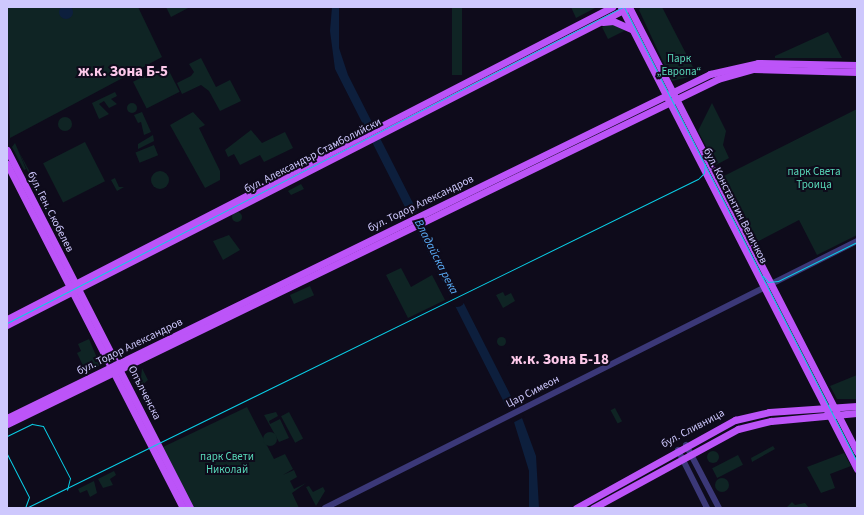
<!DOCTYPE html>
<meta charset="utf-8">
<style>
body{margin:0}
#map{position:relative;width:864px;height:515px;overflow:hidden;background:#0e0b1b;font-family:"Source Sans 3",sans-serif}
div>[style]{position:absolute}
[style*='--x']{left:calc(var(--x)*1px);top:calc(var(--y)*1px);width:calc(var(--w)*1px);rotate:calc(var(--a)*1deg)}
.green>*{inset:0;background:#0f2424;transform-origin:0 0}
.round{border-radius:50%}
.water>*{inset:0;background:#0d1f3d}
.pier>*{inset:0;background:#0e0b1b;transform-origin:0 0}
.minor>*{height:6px;margin:-3px;padding:0 3px;transform-origin:3px;border-radius:3px;background:#3b3878}
.major>*{height:7px;margin:-3.5px;padding:0 3.5px;transform-origin:3.5px;border-radius:3.5px;background:#bc54f8}
.tram>*{height:1px;margin:-0.5px;padding:0 0.5px;transform-origin:0.5px;border-radius:0.5px;background:#0acee6}
span{translate:-50% -50%;white-space:nowrap;text-align:center;line-height:1.15;-webkit-text-stroke:4px #0e0b1b;paint-order:stroke}
.park-label{font-size:11px;color:#58d8b9}
.street-label{font-size:11px;color:#cec8fd}
.water-label{font-size:12px;color:#5aadf8;font-style:italic}
.district-label{font-size:15px;color:#fdc9ea;font-weight:700}
.frame{position:absolute;inset:0;border:8px solid #cec8fd;pointer-events:none}
</style>
<div id="map">
<div class="green">
<i style="clip-path:polygon(7px 7px,138px 7px,162px 57px,10px 138px)"></i>
<i style="clip-path:polygon(166px 7px,190px 7px,171px 17px)"></i>
<i style="left:452px;top:7px;width:10px;height:68px"></i>
<i style="clip-path:polygon(571px 7px,597px 7px,576px 18px)"></i>
<i style="clip-path:polygon(641px 7px,662px 7px,697px 75px,672px 81px,639px 10px)"></i>
<i style="clip-path:polygon(610px 24px,628px 29px,608px 39px,602px 27px)"></i>
<i style="clip-path:polygon(828px 32px,842px 58px,775px 58px,775px 56px)"></i>
<i style="clip-path:polygon(201px 58px,216px 87px,230px 80px,241px 101px,220px 111px,209px 91px,201px 85px,182px 94px,177px 83px,191px 76px,194px 72px,189px 64px)"></i>
<i style="left:166px;top:65px;width:30px;height:37px;rotate:63deg"></i>
<i style="clip-path:polygon(115px 92px,117px 96px,111px 99px,117px 104px,109px 108px,104px 101px,99px 104px,109px 114px,99px 119px,92px 103px)"></i>
<i style="clip-path:polygon(712px 103px,726px 131px,723px 145px,729px 158px,716px 165px,698px 131px)"></i>
<i class="round" style="left:127px;top:103px;width:10px;height:10px"></i>
<i style="clip-path:polygon(857px 109px,857px 235px,817px 255px,799px 220px,755px 243px,722px 177px)"></i>
<i style="clip-path:polygon(142px 112px,151px 132px,144px 135px,141px 122px,138px 123px,134px 115px)"></i>
<i style="clip-path:polygon(193px 112px,205px 125px,199px 128px,220px 171px,220px 180px,205px 188px,170px 125px)"></i>
<i class="round" style="left:58px;top:117px;width:14px;height:14px"></i>
<i style="clip-path:polygon(251px 130px,262px 143px,285px 132px,293px 148px,264px 162px,260px 155px,240px 165px,234px 154px,228px 157px,225px 150px)"></i>
<i style="clip-path:polygon(153px 135px,154px 141px,138px 149px,138px 144px)"></i>
<i style="left:85px;top:142px;width:44px;height:47px;rotate:63deg"></i>
<i style="clip-path:polygon(15px 143px,26px 169px,24px 170px,12px 147px)"></i>
<i style="left:154px;top:145px;width:11px;height:20px;rotate:68deg"></i>
<i style="clip-path:polygon(19px 152px,57px 222px,53px 225px,51px 222px)"></i>
<i class="round" style="left:151px;top:171px;width:18px;height:18px"></i>
<i style="clip-path:polygon(115px 178px,119px 187px,124px 187px,117px 191px,111px 180px)"></i>
<i style="clip-path:polygon(301px 184px,304px 189px,291px 195px,288px 191px)"></i>
<i class="round" style="left:232px;top:212px;width:10px;height:10px"></i>
<i style="clip-path:polygon(229px 235px,240px 250px,223px 260px,213px 241px)"></i>
<i style="clip-path:polygon(401px 268px,411px 287px,432px 275px,445px 300px,408px 318px,386px 275px)"></i>
<i style="left:310px;top:286px;width:10px;height:22px;rotate:66deg"></i>
<i style="clip-path:polygon(503px 292px,505px 296px,511px 293px,515px 301px,503px 308px,496px 295px)"></i>
<i class="round" style="left:496.5px;top:336.5px;width:9px;height:9px"></i>
<i style="clip-path:polygon(89px 339px,100px 365px,87px 374px,77px 353px,81px 351px,78px 344px)"></i>
<i style="clip-path:polygon(142px 368px,148px 380px,135px 392px,140px 386px)"></i>
<i style="clip-path:polygon(138px 369px,139px 383px,137px 384px,130px 376px)"></i>
<i style="clip-path:polygon(857px 375px,857px 399px,837px 399px,830px 386px)"></i>
<i style="clip-path:polygon(247px 407px,274px 459px,285px 454px,293px 469px,283px 475px,294px 470px,297px 477px,290px 481px,294px 489px,306px 483px,292px 493px,299px 508px,193px 508px,163px 447px)"></i>
<i style="left:615px;top:408px;width:15px;height:5px;rotate:62deg"></i>
<i style="clip-path:polygon(276px 412px,278px 416px,269px 421px,270px 424px,280px 419px,289px 438px,279px 442px,264px 415px)"></i>
<i style="left:289px;top:412px;width:30px;height:9px;rotate:62deg"></i>
<i class="round" style="left:263px;top:432px;width:14px;height:14px"></i>
<i style="clip-path:polygon(773px 446px,775px 449px,752px 462px,751px 458px)"></i>
<i class="round" style="left:707px;top:451px;width:12px;height:12px"></i>
<i style="clip-path:polygon(844px 453px,851px 466px,830px 474px,835px 488px,821px 493px,807px 467px)"></i>
<i style="left:738px;top:455px;width:11px;height:29px;rotate:63deg"></i>
<i style="clip-path:polygon(114px 471px,116px 475px,110px 479px,113px 485px,103px 488px,98px 479px)"></i>
<i class="round" style="left:715px;top:478px;width:14px;height:14px"></i>
<i style="clip-path:polygon(94px 481px,97px 493px,90px 497px,87px 490px,80px 493px,78px 489px)"></i>
<i style="clip-path:polygon(309px 486px,313px 492px,323px 487px,325px 491px,316px 506px,306px 487px)"></i>
<i style="clip-path:polygon(792px 502px,795px 505px,805px 503px,809px 508px,786px 508px)"></i>
</div>
<div class="water">
<i class="round" style="left:59px;top:5px;width:14px;height:14px"></i>
<i style="clip-path:polygon(332px 7px,339px 7px,339px 48px,348px 75px,522px 418px,536px 456px,539px 508px,529px 508px,529px 471px,514px 422px,335px 69px,330px 31px)"></i>
</div>
<div class="pier">
<i style="left:420px;top:210px;width:19px;height:13px;rotate:62deg"></i>
<i class="round" style="left:449px;top:291px;width:16px;height:16px"></i>
<i style="left:516px;top:401px;width:18px;height:13px;rotate:63deg"></i>
</div>
<div class="minor">
<i style="--x:686;--y:445;--w:71;--a:62.4"></i>
<i style="--x:678;--y:450;--w:65;--a:63.4"></i>
<i style="--x:325;--y:508;--w:595;--a:-26.65"></i>
</div>
<div class="major">
<i style="--x:621;--y:7;--w:519;--a:62.94"></i>
<i style="--x:629;--y:7;--w:500;--a:62.87"></i>
<i style="--x:603;--y:22;--w:10;--a:-6"></i>
<i style="--x:613;--y:21;--w:20;--a:24"></i>
<i style="--x:7;--y:150;--w:402;--a:62.9"></i>
<i style="--x:7;--y:164;--w:386;--a:62.9"></i>
<i style="--x:7;--y:319;--w:681;--a:-27.28"></i>
<i style="--x:7;--y:325;--w:699;--a:-27.08"></i>
<i style="--x:7;--y:418;--w:783;--a:-26.07"></i>
<i style="--x:710;--y:74;--w:49;--a:-12.9"></i>
<i style="--x:758;--y:63;--w:99;--a:1.2"></i>
<i style="--x:7;--y:424;--w:790;--a:-25.88"></i>
<i style="--x:718;--y:79;--w:36;--a:-16"></i>
<i style="--x:753;--y:69;--w:104;--a:1.7"></i>
<i style="--x:576;--y:508;--w:182;--a:-29"></i>
<i style="--x:735;--y:420;--w:35;--a:-13"></i>
<i style="--x:769;--y:412;--w:88;--a:-3.9"></i>
<i style="--x:593;--y:508;--w:165;--a:-28.6"></i>
<i style="--x:738;--y:429;--w:34;--a:-14"></i>
<i style="--x:771;--y:421;--w:86;--a:-5.3"></i>
</div>
<div class="tram">
<i style="--x:624;--y:7;--w:511;--a:62.88"></i>
<i style="--x:763;--y:276;--w:8;--a:50"></i>
<i style="--x:768;--y:282;--w:10;--a:-6"></i>
<i style="--x:778;--y:281;--w:88;--a:-26.3"></i>
<i style="--x:7;--y:323;--w:692;--a:-27.16"></i>
<i style="--x:7;--y:436;--w:28;--a:-26"></i>
<i style="--x:32;--y:424;--w:11;--a:10"></i>
<i style="--x:43;--y:426;--w:59;--a:62.6"></i>
<i style="--x:70;--y:478;--w:12;--a:104"></i>
<i style="--x:7;--y:454;--w:48;--a:62.9"></i>
<i style="--x:29;--y:497;--w:12;--a:110"></i>
<i style="--x:26;--y:508;--w:748;--a:-26.09"></i>
<i style="--x:698;--y:179;--w:8;--a:-45"></i>
<i style="--x:704;--y:173;--w:9;--a:-84"></i>
</div>
<div class="park-label">
<span style="left:679px;top:66px">Парк<br>„Европа“</span>
<span style="left:814px;top:179px">парк Света<br>Троица</span>
<span style="left:227px;top:464px">парк Свети<br>Николай</span>
</div>
<div class="street-label">
<span style="left:313px;top:156px;rotate:-27deg">бул. Александър Стамболийски</span>
<span style="left:421px;top:204px;rotate:-26deg">бул. Тодор Александров</span>
<span style="left:735px;top:206px;rotate:63deg">бул. Константин Величков</span>
<span style="left:50px;top:212px;rotate:63deg">бул. Ген. Скобелев</span>
<span style="left:130px;top:347px;rotate:-26deg">бул. Тодор Александров</span>
<span style="left:533px;top:392px;rotate:-27deg">Цар Симеон</span>
<span style="left:144px;top:393px;rotate:63deg">Опълченска</span>
<span style="left:693px;top:429px;rotate:-28deg">бул. Сливница</span>
</div>
<div class="water-label">
<span style="left:436px;top:257px;rotate:63deg">Владайска река</span>
</div>
<div class="district-label">
<span style="left:123px;top:72px">ж.к. Зона Б-5</span>
<span style="left:560px;top:360px">ж.к. Зона Б-18</span>
</div>
<div class="frame"></div>
</div>
